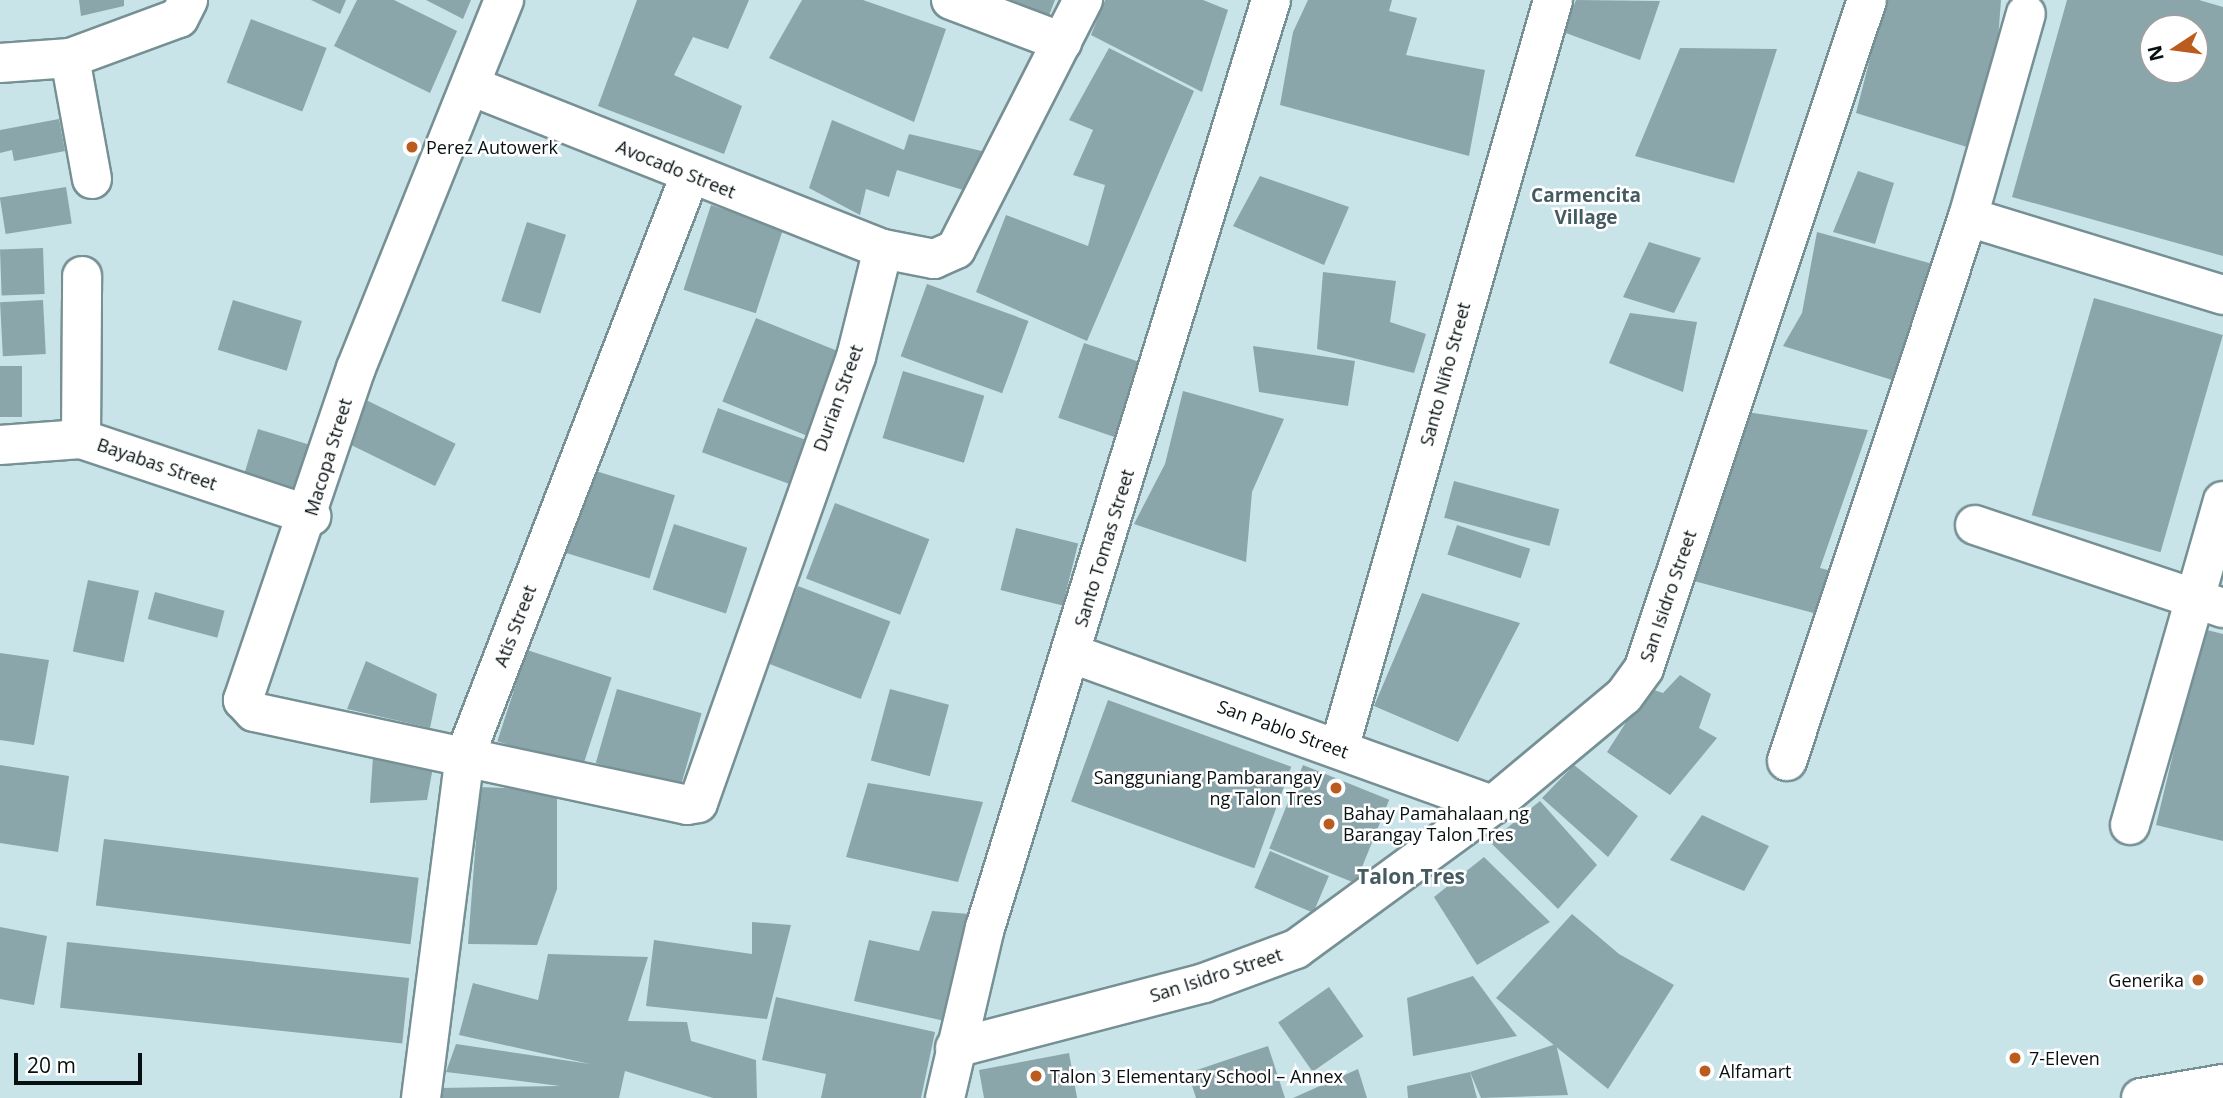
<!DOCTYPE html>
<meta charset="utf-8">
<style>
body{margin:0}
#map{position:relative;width:2223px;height:1098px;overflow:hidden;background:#c8e4e9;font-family:"Open Sans",sans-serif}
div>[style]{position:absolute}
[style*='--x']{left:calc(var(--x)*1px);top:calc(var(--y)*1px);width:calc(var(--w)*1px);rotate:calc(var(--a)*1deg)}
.building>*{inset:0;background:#8ba6aa;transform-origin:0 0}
.roads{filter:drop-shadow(2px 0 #769094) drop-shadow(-2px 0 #769094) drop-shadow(0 2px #769094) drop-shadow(0 -2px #769094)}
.minor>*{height:38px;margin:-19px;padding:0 19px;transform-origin:19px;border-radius:19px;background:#fff}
.dots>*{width:19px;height:19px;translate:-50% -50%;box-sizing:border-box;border:4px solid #fff;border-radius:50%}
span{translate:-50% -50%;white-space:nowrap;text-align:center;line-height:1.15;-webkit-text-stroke:5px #fff;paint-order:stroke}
.poi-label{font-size:18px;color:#071112}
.left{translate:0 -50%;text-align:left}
.right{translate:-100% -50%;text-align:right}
.street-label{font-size:18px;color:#071112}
.neighbourhood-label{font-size:19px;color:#445c60;font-weight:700}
.quarter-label{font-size:21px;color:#445c60;font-weight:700}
.north{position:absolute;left:2139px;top:14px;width:70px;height:70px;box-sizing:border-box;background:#fff;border:2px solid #9ca0a0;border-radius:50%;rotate:257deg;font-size:19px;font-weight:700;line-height:28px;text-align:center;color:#071112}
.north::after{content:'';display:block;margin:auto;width:24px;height:32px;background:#bc5b1e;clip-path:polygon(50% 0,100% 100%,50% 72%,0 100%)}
.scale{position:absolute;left:14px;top:1053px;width:128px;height:32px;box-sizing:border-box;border:4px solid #071112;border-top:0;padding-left:9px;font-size:21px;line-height:24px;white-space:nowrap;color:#071112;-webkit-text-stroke:5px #fff;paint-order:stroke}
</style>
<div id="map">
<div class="building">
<i style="clip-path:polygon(79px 0,124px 0,124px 6px,81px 16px)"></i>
<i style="clip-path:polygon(311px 0,346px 0,340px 14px)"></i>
<i style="clip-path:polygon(357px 0,394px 0,457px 31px,430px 93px,334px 46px)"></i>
<i style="clip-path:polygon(426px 0,471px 0,463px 19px)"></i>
<i style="clip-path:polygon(637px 0,749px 0,728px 49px,693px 37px,674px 75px,742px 106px,724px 154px,598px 106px)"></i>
<i style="clip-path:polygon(802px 0,863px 0,946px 29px,914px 122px,769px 58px)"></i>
<i style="clip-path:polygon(1009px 0,1055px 0,1048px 18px)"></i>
<i style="clip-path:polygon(1105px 0,1203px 0,1228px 10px,1202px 92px,1091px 35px)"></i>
<i style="clip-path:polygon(1308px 0,1392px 0,1389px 11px,1417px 18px,1406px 55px,1485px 70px,1469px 156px,1280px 105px,1293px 32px)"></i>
<i style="clip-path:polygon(1576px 0,1660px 1px,1640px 60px,1563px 32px)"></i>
<i style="clip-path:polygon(1885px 0,2001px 0,1998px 40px,1967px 147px,1856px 113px)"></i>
<i style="clip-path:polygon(evenodd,2067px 0,2199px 0,2223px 7px,2223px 256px,2012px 197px,2067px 0,2153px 28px,2195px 28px,2195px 70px,2153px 70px,2153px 28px)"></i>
<i style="left:251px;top:19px;width:81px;height:68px;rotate:21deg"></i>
<i style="clip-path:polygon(1109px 48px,1194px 91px,1087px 341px,976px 292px,1006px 215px,1088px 246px,1105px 185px,1073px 175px,1093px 130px,1069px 120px)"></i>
<i style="clip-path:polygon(1680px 48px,1777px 49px,1734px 183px,1635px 156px)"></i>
<i style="clip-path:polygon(59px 119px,65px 151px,14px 161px,12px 150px,0 153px,0 130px)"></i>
<i style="clip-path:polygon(832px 120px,904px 150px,909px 134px,1003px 156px,983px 196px,897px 170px,889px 197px,866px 189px,860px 215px,809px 188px)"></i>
<i style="clip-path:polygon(1858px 171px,1894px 183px,1875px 244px,1833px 232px)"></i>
<i style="clip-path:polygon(1260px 176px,1349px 207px,1324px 265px,1233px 226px)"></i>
<i style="left:66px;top:187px;width:37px;height:67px;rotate:81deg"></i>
<i style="left:711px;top:205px;width:76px;height:89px;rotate:18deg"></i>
<i style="left:527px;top:222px;width:41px;height:83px;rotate:18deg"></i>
<i style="clip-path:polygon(1817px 232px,1940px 266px,1905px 384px,1783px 346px,1802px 313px)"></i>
<i style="clip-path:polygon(1649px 242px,1701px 258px,1674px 313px,1623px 297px)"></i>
<i style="left:43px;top:248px;width:46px;height:43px;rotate:88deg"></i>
<i style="clip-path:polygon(1323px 272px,1396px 281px,1390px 322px,1426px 334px,1414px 373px,1317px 349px)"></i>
<i style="left:927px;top:284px;width:108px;height:77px;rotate:20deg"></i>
<i style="left:2094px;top:298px;width:134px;height:226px;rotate:16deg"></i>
<i style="left:43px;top:300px;width:54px;height:43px;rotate:87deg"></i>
<i style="left:233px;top:300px;width:72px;height:52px;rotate:17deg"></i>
<i style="clip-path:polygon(1630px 313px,1697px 322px,1683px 392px,1609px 363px)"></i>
<i style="left:756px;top:318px;width:94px;height:90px;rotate:22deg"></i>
<i style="left:1084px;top:343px;width:61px;height:79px;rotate:19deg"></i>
<i style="clip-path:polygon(1253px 346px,1355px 361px,1348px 406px,1259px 392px)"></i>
<i style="left:0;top:366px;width:22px;height:51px"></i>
<i style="left:903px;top:371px;width:85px;height:70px;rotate:17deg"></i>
<i style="clip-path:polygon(1183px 391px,1284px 419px,1252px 492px,1246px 562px,1134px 524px,1165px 464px)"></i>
<i style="left:364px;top:399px;width:102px;height:47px;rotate:26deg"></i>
<i style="left:718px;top:408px;width:99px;height:47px;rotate:20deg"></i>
<i style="clip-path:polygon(1740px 411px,1868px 430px,1820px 568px,1836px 572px,1821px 615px,1694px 581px)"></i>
<i style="left:258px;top:429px;width:59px;height:49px;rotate:17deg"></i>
<i style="left:586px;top:468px;width:93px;height:87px;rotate:17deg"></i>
<i style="left:1454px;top:481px;width:109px;height:38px;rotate:15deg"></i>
<i style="left:835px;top:503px;width:101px;height:81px;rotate:21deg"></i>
<i style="left:674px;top:524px;width:77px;height:69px;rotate:18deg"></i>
<i style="left:1457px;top:525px;width:77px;height:31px;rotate:18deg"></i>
<i style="left:1016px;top:528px;width:64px;height:64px;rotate:14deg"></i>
<i style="left:88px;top:580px;width:52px;height:73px;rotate:12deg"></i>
<i style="left:798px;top:586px;width:99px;height:83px;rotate:21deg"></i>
<i style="left:155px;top:592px;width:72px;height:28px;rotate:15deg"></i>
<i style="clip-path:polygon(1422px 593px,1520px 623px,1458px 742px,1374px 706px)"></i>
<i style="clip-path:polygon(2203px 629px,2223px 634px,2223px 841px,2156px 825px)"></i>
<i style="left:527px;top:650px;width:89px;height:96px;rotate:18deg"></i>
<i style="clip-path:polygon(0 653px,49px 660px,34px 745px,0 740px)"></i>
<i style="clip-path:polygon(366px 661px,437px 694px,430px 728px,347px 709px)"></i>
<i style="clip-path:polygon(1680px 675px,1711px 694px,1699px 728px,1717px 738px,1670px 795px,1607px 752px,1648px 688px,1663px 693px)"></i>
<i style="left:617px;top:689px;width:88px;height:77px;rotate:16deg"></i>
<i style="left:890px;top:689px;width:61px;height:74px;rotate:15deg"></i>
<i style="left:1108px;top:700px;width:195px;height:108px;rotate:20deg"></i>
<i style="clip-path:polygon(373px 756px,433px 767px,427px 800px,370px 803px)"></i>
<i style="clip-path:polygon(0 765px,69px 776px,58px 852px,0 843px)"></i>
<i style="left:1303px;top:765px;width:93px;height:90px;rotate:22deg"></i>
<i style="clip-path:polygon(1574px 765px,1638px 816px,1608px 857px,1542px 798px)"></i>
<i style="clip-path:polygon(868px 783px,983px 802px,958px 882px,846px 857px)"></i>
<i style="clip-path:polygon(480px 787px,557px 790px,557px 889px,537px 945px,468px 944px)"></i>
<i style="clip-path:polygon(1540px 801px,1597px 865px,1558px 909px,1490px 842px)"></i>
<i style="clip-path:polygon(1702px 815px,1769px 846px,1744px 891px,1670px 860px)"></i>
<i style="left:104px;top:839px;width:317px;height:67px;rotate:7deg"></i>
<i style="left:1270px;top:851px;width:64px;height:40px;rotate:23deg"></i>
<i style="clip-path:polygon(1484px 857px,1550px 922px,1477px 965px,1434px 897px)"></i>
<i style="clip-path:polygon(932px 911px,982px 915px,954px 1023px,854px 1001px,869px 940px,919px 951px)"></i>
<i style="clip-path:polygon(1572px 914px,1619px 954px,1674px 985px,1608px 1089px,1496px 998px)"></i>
<i style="clip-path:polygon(752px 922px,791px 925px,767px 1019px,646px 1006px,654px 940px,752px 954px)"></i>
<i style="clip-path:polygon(0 927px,47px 936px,34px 1005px,0 999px)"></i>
<i style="left:67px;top:942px;width:344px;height:66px;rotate:6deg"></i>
<i style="clip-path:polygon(548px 954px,648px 957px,628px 1021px,687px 1022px,691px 1041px,756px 1060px,757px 1098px,713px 1098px,625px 1071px,619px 1098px,439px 1098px,440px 1088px,560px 1086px,446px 1072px,456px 1044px,590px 1064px,459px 1035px,473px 983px,538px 1000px)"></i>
<i style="clip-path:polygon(1473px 976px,1517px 1036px,1413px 1056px,1407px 998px)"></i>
<i style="left:1329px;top:987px;width:60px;height:62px;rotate:55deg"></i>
<i style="clip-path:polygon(776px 997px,935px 1032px,921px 1098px,821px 1098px,826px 1074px,762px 1060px)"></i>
<i style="clip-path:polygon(1556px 1044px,1568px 1095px,1481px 1098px,1470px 1072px)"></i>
<i style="clip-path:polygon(1268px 1046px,1285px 1098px,1196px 1098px,1188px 1073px)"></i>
<i style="clip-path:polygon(1069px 1053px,1077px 1098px,984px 1098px,979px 1070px)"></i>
<i style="clip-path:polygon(1358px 1069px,1367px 1098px,1293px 1098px)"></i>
<i style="clip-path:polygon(1470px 1072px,1477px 1098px,1408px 1098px,1407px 1086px)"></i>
</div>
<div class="roads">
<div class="minor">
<i style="--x:504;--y:0;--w:397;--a:111.9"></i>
<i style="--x:356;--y:368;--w:351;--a:108.8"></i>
<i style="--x:243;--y:700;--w:16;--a:47"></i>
<i style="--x:254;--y:712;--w:443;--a:12.1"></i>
<i style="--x:687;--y:805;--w:11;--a:-10"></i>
<i style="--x:698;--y:803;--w:473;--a:-70.5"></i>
<i style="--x:856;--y:357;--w:111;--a:-76"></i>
<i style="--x:883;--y:249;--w:52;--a:11.1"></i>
<i style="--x:934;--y:259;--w:24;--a:-24"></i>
<i style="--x:956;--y:249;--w:280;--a:-63"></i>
<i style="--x:951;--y:0;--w:119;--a:20.7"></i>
<i style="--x:70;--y:58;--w:123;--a:79.7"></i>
<i style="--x:0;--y:63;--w:70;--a:-4.1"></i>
<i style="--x:70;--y:58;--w:116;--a:-20.2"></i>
<i style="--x:179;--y:18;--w:20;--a:-63"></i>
<i style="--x:471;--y:86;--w:443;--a:21.6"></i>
<i style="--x:1968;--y:217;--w:267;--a:17"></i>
<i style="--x:81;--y:439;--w:163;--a:-89.6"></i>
<i style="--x:0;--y:445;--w:81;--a:-4.2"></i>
<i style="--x:81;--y:439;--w:243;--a:18.5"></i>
<i style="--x:1975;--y:525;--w:262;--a:18.5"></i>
<i style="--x:1073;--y:654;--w:446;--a:19.8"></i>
<i style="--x:1339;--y:749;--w:779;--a:-74.05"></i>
<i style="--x:1787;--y:761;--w:573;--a:-71.6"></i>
<i style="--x:1968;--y:217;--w:211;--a:-74.1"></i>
<i style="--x:2130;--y:825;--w:337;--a:-74"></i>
<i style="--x:955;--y:1048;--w:257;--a:-14.6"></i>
<i style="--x:1204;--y:983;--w:98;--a:-20.3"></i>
<i style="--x:1296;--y:949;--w:244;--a:-36.2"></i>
<i style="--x:1493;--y:805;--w:170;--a:-39.8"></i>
<i style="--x:1624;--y:696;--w:34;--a:-54"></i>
<i style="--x:1644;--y:668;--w:704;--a:-71.54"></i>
<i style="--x:421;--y:1098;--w:345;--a:-82.7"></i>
<i style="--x:465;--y:756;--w:623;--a:-68.83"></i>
<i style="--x:945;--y:1098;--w:175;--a:-76.8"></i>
<i style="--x:985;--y:928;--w:971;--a:-72.87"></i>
<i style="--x:2141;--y:1098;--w:83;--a:-9.7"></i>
</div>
</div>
<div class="dots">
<i style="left:412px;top:147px;background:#bc5b1e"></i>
<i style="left:1336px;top:788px;background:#bc5b1e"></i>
<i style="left:1329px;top:824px;background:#bc5b1e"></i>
<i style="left:2198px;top:980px;background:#bc5b1e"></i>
<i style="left:2015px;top:1058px;background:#bc5b1e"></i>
<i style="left:1705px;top:1071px;background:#bc5b1e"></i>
<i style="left:1036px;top:1076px;background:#bc5b1e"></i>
</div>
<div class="poi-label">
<span class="left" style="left:426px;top:147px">Perez Autowerk</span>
<span class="right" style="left:1322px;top:788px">Sangguniang Pambarangay<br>ng Talon Tres</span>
<span class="left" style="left:1343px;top:824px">Bahay Pamahalaan ng<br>Barangay Talon Tres</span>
<span class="right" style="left:2184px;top:980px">Generika</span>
<span class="left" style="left:2029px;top:1058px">7-Eleven</span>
<span class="left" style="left:1719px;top:1071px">Alfamart</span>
<span class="left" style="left:1050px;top:1076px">Talon 3 Elementary School – Annex</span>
</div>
<div class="street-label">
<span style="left:676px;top:169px;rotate:22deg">Avocado Street</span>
<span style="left:1445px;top:374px;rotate:-75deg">Santo Niño Street</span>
<span style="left:838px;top:398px;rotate:-70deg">Durian Street</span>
<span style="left:328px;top:457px;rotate:-73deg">Macopa Street</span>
<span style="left:157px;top:464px;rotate:19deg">Bayabas Street</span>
<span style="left:1104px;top:548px;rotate:-73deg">Santo Tomas Street</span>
<span style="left:1668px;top:596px;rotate:-71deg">San Isidro Street</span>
<span style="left:515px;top:626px;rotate:-69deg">Atis Street</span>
<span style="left:1283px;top:729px;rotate:20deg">San Pablo Street</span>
<span style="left:1216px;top:975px;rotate:-18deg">San Isidro Street</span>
</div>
<div class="neighbourhood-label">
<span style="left:1586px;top:207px">Carmencita<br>Village</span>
</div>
<div class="quarter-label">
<span style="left:1411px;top:876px">Talon Tres</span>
</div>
<div class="north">N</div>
<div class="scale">20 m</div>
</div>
